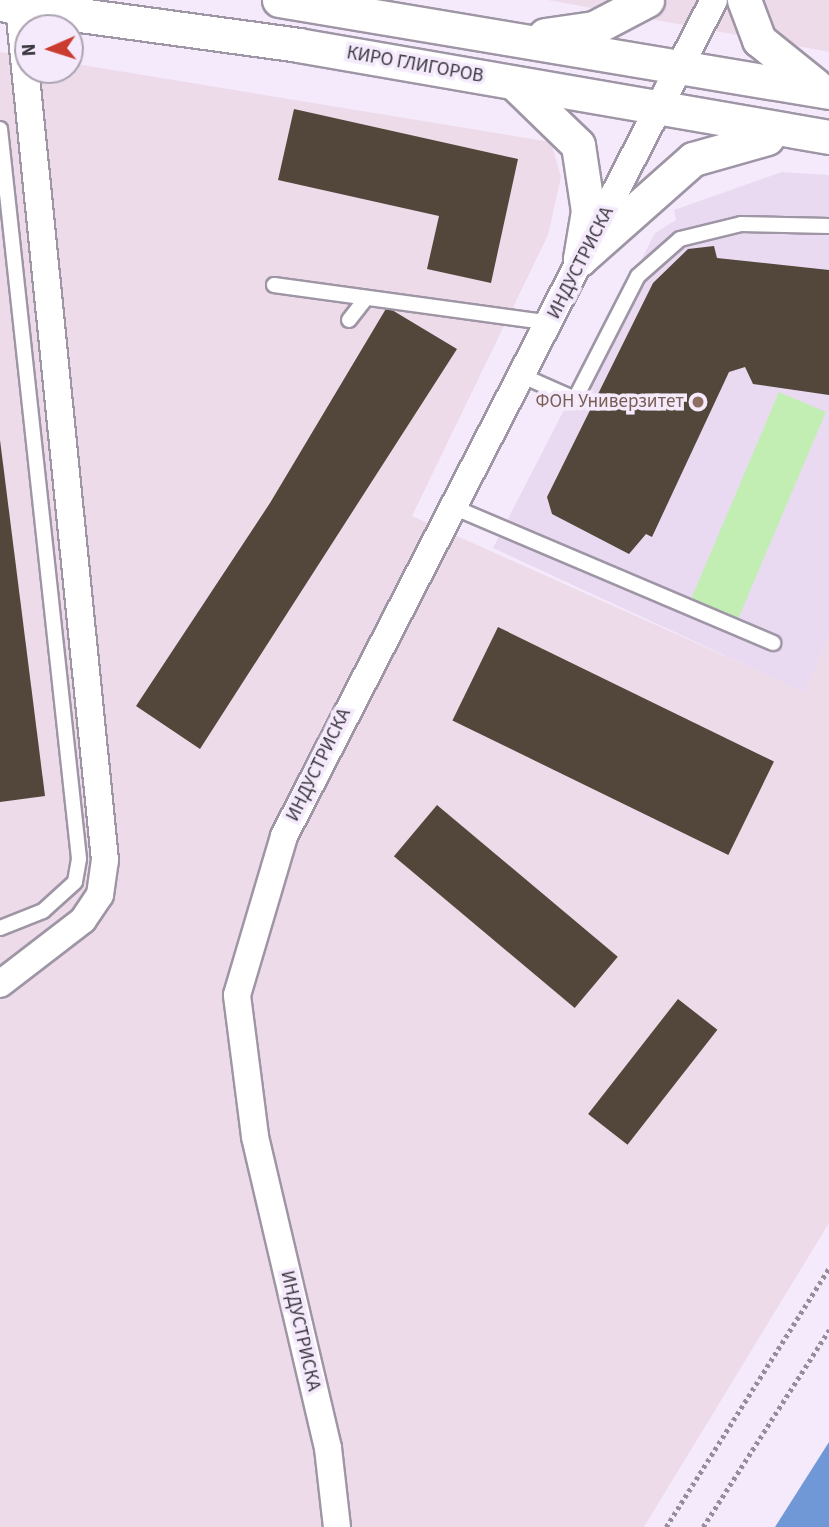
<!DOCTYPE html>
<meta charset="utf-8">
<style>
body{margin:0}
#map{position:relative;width:829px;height:1527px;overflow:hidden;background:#f5eafc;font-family:"Source Sans 3",sans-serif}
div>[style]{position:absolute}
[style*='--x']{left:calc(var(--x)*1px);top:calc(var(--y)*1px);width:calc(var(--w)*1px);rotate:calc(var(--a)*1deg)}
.industrial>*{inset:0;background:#eedbea}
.built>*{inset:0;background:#e9daf1}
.green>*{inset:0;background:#c2eeb4;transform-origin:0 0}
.water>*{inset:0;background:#7098d7}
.building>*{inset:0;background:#53463a;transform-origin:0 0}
.path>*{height:4.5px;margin-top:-2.25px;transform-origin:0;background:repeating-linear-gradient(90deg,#958e9a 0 3.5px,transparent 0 7px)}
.roads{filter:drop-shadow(2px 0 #9e95a5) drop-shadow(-2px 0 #9e95a5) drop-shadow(0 2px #9e95a5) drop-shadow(0 -2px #9e95a5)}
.service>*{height:14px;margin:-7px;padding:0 7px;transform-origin:7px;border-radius:7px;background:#fff}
.minor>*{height:26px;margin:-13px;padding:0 13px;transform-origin:13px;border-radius:13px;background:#fff}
.tertiary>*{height:33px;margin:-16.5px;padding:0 16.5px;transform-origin:16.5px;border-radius:16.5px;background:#fff}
.dots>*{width:19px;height:19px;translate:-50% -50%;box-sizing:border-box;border:4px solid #f5eafc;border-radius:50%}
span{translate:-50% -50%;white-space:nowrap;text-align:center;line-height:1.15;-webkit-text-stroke:7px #f5eafc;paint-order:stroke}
.street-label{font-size:19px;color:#39353c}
.education-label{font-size:19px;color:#785e54}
.right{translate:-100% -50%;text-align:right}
.north{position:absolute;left:14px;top:14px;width:70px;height:70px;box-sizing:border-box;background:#f5eafc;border:2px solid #aaa2af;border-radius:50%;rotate:267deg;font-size:19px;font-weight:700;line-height:28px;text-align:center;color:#39353c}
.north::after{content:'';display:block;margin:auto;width:24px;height:32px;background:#c93c2f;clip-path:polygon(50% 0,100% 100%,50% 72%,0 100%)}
</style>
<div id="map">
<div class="industrial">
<i style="clip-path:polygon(548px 0,829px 0,829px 52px)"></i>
<i style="clip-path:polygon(0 52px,28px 56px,28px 70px,70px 70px,70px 63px,551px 142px,561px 177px,548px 235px,412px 516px,804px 691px,829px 637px,829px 1223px,644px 1527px,0 1527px)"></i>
</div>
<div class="built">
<i style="clip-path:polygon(782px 172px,829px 175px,829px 637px,804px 692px,493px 548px,655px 233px,676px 220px,674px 210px)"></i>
</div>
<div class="green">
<i style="left:779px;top:392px;width:51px;height:225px;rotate:23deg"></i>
</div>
<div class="water">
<i style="clip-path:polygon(829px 1442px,829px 1527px,775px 1527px)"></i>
</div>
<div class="building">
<i style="clip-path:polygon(294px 109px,518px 159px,491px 283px,427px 269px,439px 216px,278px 180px)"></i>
<i style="clip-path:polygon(714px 246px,717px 258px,829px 270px,829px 395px,753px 384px,745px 367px,729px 372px,652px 537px,646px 534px,629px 554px,552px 514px,547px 497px,653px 283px,688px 249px)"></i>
<i style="clip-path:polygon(387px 307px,457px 349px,200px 749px,136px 706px,270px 503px)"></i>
<i style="clip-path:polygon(0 440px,45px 796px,0 802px)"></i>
<i style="left:498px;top:627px;width:307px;height:104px;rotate:26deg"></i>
<i style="left:437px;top:805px;width:236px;height:67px;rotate:40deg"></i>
<i style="left:678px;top:999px;width:50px;height:146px;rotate:38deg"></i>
</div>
<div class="path">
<i style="--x:666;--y:1527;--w:306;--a:-57.8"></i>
<i style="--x:703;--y:1527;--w:234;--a:-57.4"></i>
</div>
<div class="roads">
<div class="service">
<i style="--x:0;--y:129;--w:734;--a:83.82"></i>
<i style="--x:79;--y:859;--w:23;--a:100"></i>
<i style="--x:75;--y:882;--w:43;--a:137.8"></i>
<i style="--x:43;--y:911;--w:46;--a:158.4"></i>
<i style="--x:274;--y:285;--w:280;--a:7.8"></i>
<i style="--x:349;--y:320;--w:28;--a:-52"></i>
<i style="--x:525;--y:377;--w:55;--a:23.7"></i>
<i style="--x:575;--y:399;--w:138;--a:-62.9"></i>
<i style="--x:638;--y:276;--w:56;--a:-41.4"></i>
<i style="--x:680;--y:239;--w:63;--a:-13.8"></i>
<i style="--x:741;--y:224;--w:88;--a:1.3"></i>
<i style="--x:453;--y:507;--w:348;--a:23"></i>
</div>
<div class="minor">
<i style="--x:0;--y:984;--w:105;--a:-37.6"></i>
<i style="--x:83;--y:920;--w:30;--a:-56"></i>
<i style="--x:100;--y:895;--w:35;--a:-82"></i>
<i style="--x:105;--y:860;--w:857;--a:-95.76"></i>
<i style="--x:337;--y:1527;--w:80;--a:-96.5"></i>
<i style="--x:328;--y:1448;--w:320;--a:-103.2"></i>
<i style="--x:255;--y:1136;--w:142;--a:-97.3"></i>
<i style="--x:237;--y:995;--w:166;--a:-73.5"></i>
<i style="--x:284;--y:836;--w:940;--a:-62.78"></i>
</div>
<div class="tertiary">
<i style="--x:279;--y:0;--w:558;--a:9.5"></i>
<i style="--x:744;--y:0;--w:43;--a:69.4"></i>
<i style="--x:759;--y:40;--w:72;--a:38.8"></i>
<i style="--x:0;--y:4;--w:301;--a:7.8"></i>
<i style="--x:298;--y:45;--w:539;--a:9.83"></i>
<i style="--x:545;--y:35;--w:49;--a:-8.1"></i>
<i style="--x:594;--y:28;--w:60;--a:-27.8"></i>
<i style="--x:514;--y:83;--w:89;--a:44.1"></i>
<i style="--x:578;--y:145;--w:67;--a:81.4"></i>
<i style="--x:588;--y:211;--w:49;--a:99.5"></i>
<i style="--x:580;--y:259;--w:151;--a:-41.5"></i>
<i style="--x:693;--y:159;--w:77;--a:-15.8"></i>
</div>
</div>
<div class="dots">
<i style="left:698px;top:402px;background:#8d6e63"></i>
</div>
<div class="street-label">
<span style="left:415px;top:65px;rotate:10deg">КИРО ГЛИГОРОВ</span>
<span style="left:581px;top:263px;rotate:-63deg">ИНДУСТРИСКА</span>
<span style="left:319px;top:765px;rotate:-64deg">ИНДУСТРИСКА</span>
<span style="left:300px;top:1331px;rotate:77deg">ИНДУСТРИСКА</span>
</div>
<div class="education-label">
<span class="right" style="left:684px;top:402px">ФОН Универзитет</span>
</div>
<div class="north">N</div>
</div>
